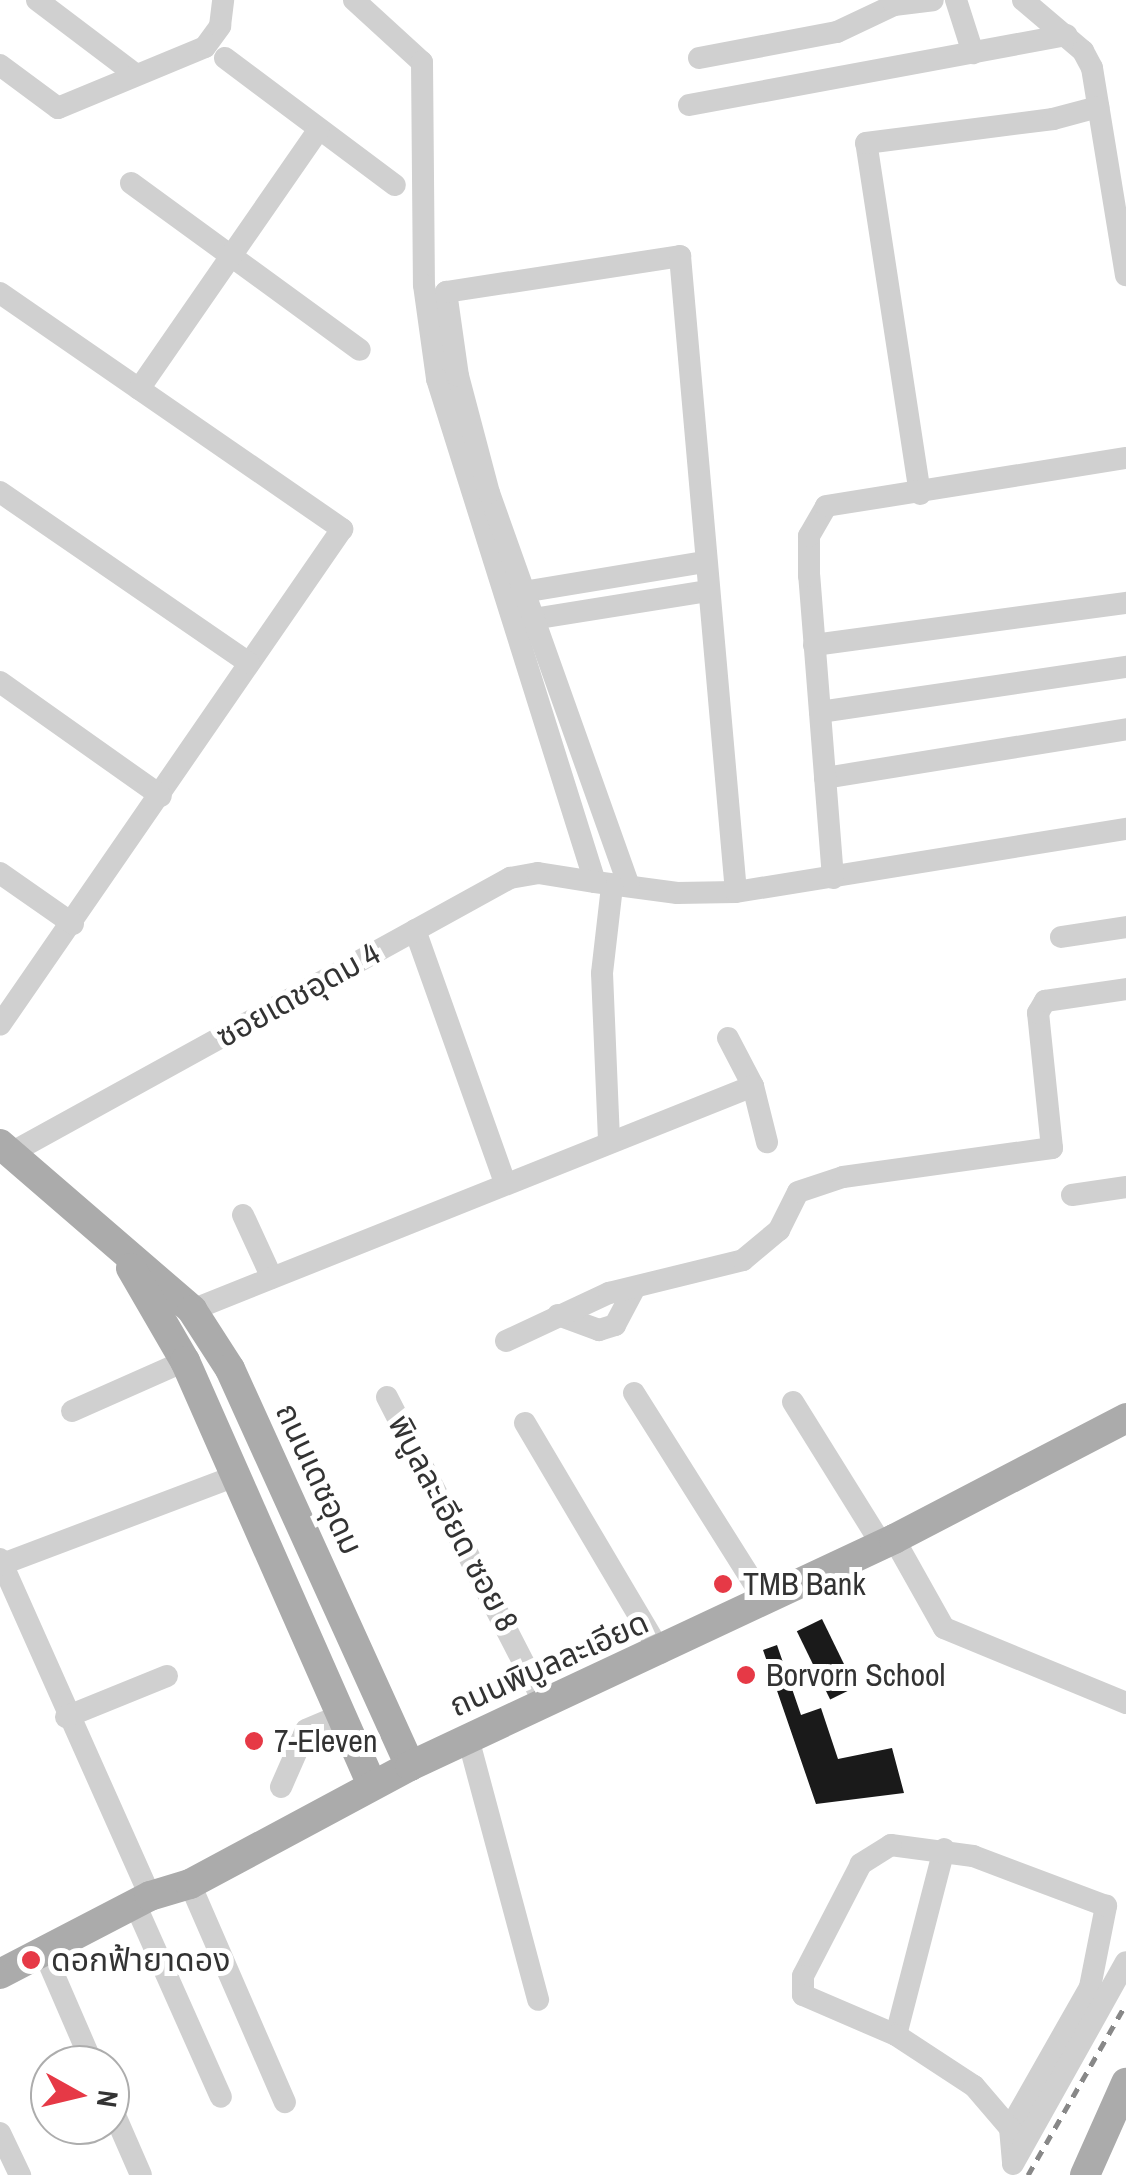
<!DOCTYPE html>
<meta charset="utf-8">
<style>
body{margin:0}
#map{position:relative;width:1126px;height:2175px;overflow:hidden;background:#fff;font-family:"Archivo Narrow","Noto Sans Thai",sans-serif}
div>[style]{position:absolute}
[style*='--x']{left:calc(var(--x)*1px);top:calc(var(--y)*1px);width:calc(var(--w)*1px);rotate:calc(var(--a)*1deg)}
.building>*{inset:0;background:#1a1a1a;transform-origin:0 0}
.minor>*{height:22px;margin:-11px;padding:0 11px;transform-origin:11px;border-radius:11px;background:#d0d0d0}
.major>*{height:30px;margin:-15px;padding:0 15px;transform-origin:15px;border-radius:15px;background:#ababab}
.rail>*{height:5px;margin-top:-2.5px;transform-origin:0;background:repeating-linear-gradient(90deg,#888 0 10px,transparent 0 18px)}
.dots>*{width:28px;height:28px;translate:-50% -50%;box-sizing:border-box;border:5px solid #fff;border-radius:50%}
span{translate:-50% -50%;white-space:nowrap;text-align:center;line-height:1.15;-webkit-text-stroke:10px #fff;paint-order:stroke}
.street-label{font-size:32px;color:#333}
.poi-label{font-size:32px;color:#333}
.left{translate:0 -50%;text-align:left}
.north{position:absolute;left:30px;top:2045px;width:100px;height:100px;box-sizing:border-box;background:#fff;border:2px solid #adadad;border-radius:50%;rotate:98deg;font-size:28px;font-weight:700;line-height:40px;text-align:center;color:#333}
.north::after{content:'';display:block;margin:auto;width:35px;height:45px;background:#e63946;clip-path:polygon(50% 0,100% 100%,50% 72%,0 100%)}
</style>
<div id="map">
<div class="building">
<i style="left:822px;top:1619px;width:76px;height:28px;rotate:64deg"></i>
<i style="clip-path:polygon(777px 1645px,801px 1715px,821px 1708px,838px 1759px,892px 1748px,904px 1793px,816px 1804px,763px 1650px)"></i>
</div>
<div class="minor">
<i style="--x:37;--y:0;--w:124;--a:37.1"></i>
<i style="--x:354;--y:0;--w:92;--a:42.4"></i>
<i style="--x:422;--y:62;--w:223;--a:89.5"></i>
<i style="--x:424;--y:285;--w:95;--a:82.1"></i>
<i style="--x:437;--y:379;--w:527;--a:72.56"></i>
<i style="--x:595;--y:882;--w:83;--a:7.6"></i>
<i style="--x:677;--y:893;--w:59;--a:-1"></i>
<i style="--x:736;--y:892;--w:395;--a:-9.2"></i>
<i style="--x:956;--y:0;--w:56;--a:72.2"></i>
<i style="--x:1023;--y:0;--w:79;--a:40.4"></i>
<i style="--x:1083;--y:51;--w:19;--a:62"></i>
<i style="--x:1092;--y:68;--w:210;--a:80.7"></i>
<i style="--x:225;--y:58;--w:212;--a:36.8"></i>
<i style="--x:699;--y:58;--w:140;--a:-10.7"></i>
<i style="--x:837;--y:32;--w:63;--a:-25.3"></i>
<i style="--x:894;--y:5;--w:39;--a:-7"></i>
<i style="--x:0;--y:65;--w:72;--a:36.6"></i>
<i style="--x:58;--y:108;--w:159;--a:-22.5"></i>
<i style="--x:205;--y:47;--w:26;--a:-54"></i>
<i style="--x:220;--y:26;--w:26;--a:-83"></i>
<i style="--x:689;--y:105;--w:384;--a:-10.5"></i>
<i style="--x:131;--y:183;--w:283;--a:36.1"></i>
<i style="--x:0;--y:293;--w:416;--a:34.6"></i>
<i style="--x:342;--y:529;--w:602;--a:124.59"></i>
<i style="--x:139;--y:389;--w:316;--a:-55.3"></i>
<i style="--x:0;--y:492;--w:302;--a:34.5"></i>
<i style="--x:920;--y:494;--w:355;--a:-98.7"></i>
<i style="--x:866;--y:143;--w:189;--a:-7.3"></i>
<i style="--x:1053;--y:119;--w:47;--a:-14.9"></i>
<i style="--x:523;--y:592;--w:183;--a:-9.4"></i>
<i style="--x:533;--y:619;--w:176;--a:-9.1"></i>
<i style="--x:814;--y:645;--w:315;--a:-7.7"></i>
<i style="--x:0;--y:682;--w:197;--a:35.3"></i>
<i style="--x:820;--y:712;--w:309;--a:-8.4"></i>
<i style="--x:825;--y:778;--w:305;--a:-9.2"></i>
<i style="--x:0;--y:873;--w:89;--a:34.9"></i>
<i style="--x:833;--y:878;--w:303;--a:-94.5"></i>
<i style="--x:809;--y:576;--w:40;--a:-90"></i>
<i style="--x:809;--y:536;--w:34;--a:-60"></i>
<i style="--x:826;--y:506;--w:304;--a:-9.1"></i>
<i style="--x:629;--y:886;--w:417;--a:-109.6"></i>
<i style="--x:489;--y:493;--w:121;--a:-104.8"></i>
<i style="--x:458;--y:376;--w:85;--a:-98.1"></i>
<i style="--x:446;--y:292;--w:237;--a:-8.7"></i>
<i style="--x:680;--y:256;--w:638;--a:84.97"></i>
<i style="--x:415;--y:930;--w:269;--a:70.4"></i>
<i style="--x:1061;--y:937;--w:66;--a:-8.7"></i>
<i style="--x:728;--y:1038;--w:54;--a:62.5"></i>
<i style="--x:753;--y:1086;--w:58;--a:76"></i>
<i style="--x:609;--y:1140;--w:167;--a:-92.4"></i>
<i style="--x:602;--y:973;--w:88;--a:-83.4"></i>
<i style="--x:11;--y:1153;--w:570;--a:-28.86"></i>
<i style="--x:510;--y:878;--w:28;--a:-10"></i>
<i style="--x:538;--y:873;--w:58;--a:9"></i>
<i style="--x:1072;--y:1195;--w:55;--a:-8.4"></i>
<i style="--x:243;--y:1215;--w:69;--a:65.3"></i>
<i style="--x:192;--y:1310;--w:604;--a:-21.77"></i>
<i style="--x:558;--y:1315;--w:44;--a:20.1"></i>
<i style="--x:599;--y:1330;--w:17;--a:-17"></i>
<i style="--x:615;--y:1325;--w:40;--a:-62"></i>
<i style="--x:506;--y:1341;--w:114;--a:-25"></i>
<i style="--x:609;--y:1293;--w:138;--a:-13.8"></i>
<i style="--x:743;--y:1260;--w:47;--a:-39.8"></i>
<i style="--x:779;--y:1230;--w:42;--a:-63.4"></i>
<i style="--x:798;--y:1192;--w:47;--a:-18.4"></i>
<i style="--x:843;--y:1177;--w:211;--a:-7.9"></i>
<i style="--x:1052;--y:1148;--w:136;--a:-95.9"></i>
<i style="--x:1038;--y:1013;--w:14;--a:-60"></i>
<i style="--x:1045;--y:1001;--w:82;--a:-8.4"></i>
<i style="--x:634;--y:1393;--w:248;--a:57.8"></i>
<i style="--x:387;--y:1397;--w:343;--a:62.8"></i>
<i style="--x:793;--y:1402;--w:168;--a:58.1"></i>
<i style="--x:72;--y:1411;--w:124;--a:-23.9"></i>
<i style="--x:525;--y:1423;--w:267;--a:59.4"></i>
<i style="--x:894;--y:1539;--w:102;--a:60.7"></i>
<i style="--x:944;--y:1628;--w:197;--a:22.4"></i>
<i style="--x:0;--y:1559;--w:369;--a:66"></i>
<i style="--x:0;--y:1565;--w:251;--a:-20.7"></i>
<i style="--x:66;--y:1717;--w:109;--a:-22.1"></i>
<i style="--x:468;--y:1738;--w:271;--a:75"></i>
<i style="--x:281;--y:1787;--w:62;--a:-66.3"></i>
<i style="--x:306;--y:1730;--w:38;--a:-23"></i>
<i style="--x:190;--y:1884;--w:238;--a:66.5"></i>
<i style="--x:135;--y:1904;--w:211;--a:66"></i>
<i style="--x:44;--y:1952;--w:123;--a:66.6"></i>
<i style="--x:896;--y:2035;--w:192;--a:-75.5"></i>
<i style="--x:110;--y:2104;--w:77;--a:66.4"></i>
<i style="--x:1010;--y:2128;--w:162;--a:-60.4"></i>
<i style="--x:1090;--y:1987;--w:83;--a:-78.8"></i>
<i style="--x:1106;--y:1906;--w:142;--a:-159.4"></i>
<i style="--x:973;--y:1856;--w:83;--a:-172.4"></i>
<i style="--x:891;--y:1845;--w:36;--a:148"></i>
<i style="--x:861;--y:1864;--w:126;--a:117.4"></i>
<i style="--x:803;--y:1976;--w:19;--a:90"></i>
<i style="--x:803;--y:1995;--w:101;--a:23.3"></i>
<i style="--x:896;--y:2035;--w:93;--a:33.2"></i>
<i style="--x:974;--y:2086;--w:55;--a:49.4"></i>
<i style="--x:1010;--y:2128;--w:34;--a:85"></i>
<i style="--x:0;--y:2133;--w:47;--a:64.5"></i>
<i style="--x:1013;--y:2164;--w:231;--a:-60.8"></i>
</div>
<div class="major">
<i style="--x:0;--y:1144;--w:254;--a:40.8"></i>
<i style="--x:192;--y:1310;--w:70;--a:57.2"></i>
<i style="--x:230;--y:1369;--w:436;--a:65.6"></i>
<i style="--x:131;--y:1268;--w:108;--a:59.9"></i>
<i style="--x:185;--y:1361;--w:462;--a:66.2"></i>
<i style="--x:0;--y:1974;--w:169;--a:-27.5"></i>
<i style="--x:150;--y:1896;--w:42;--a:-16.7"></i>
<i style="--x:190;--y:1884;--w:250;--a:-28.2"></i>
<i style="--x:410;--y:1766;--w:535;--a:-25.13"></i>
<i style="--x:894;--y:1539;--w:262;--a:-27.5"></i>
<i style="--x:1085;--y:2175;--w:101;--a:-66"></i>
</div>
<div class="rail">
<i style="--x:1028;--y:2175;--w:197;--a:-60.2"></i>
</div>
<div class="dots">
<i style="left:723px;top:1584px;background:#e63946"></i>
<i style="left:746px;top:1675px;background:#e63946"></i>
<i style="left:254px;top:1741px;background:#e63946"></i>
<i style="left:31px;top:1960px;background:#e63946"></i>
</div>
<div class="street-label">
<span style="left:298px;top:995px;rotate:-29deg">ซอยเดชอุดม 4</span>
<span style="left:319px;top:1479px;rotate:65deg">ถนนเดชอุดม</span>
<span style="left:453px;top:1523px;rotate:62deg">พิบูลละเอียด ซอย 8</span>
<span style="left:549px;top:1664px;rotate:-24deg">ถนนพิบูลละเอียด</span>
</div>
<div class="poi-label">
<span class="left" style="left:743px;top:1584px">TMB Bank</span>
<span class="left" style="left:766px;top:1675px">Borvorn School</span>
<span class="left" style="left:274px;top:1741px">7-Eleven</span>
<span class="left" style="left:51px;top:1960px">ดอกฟ้ายาดอง</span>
</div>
<div class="north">N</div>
</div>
